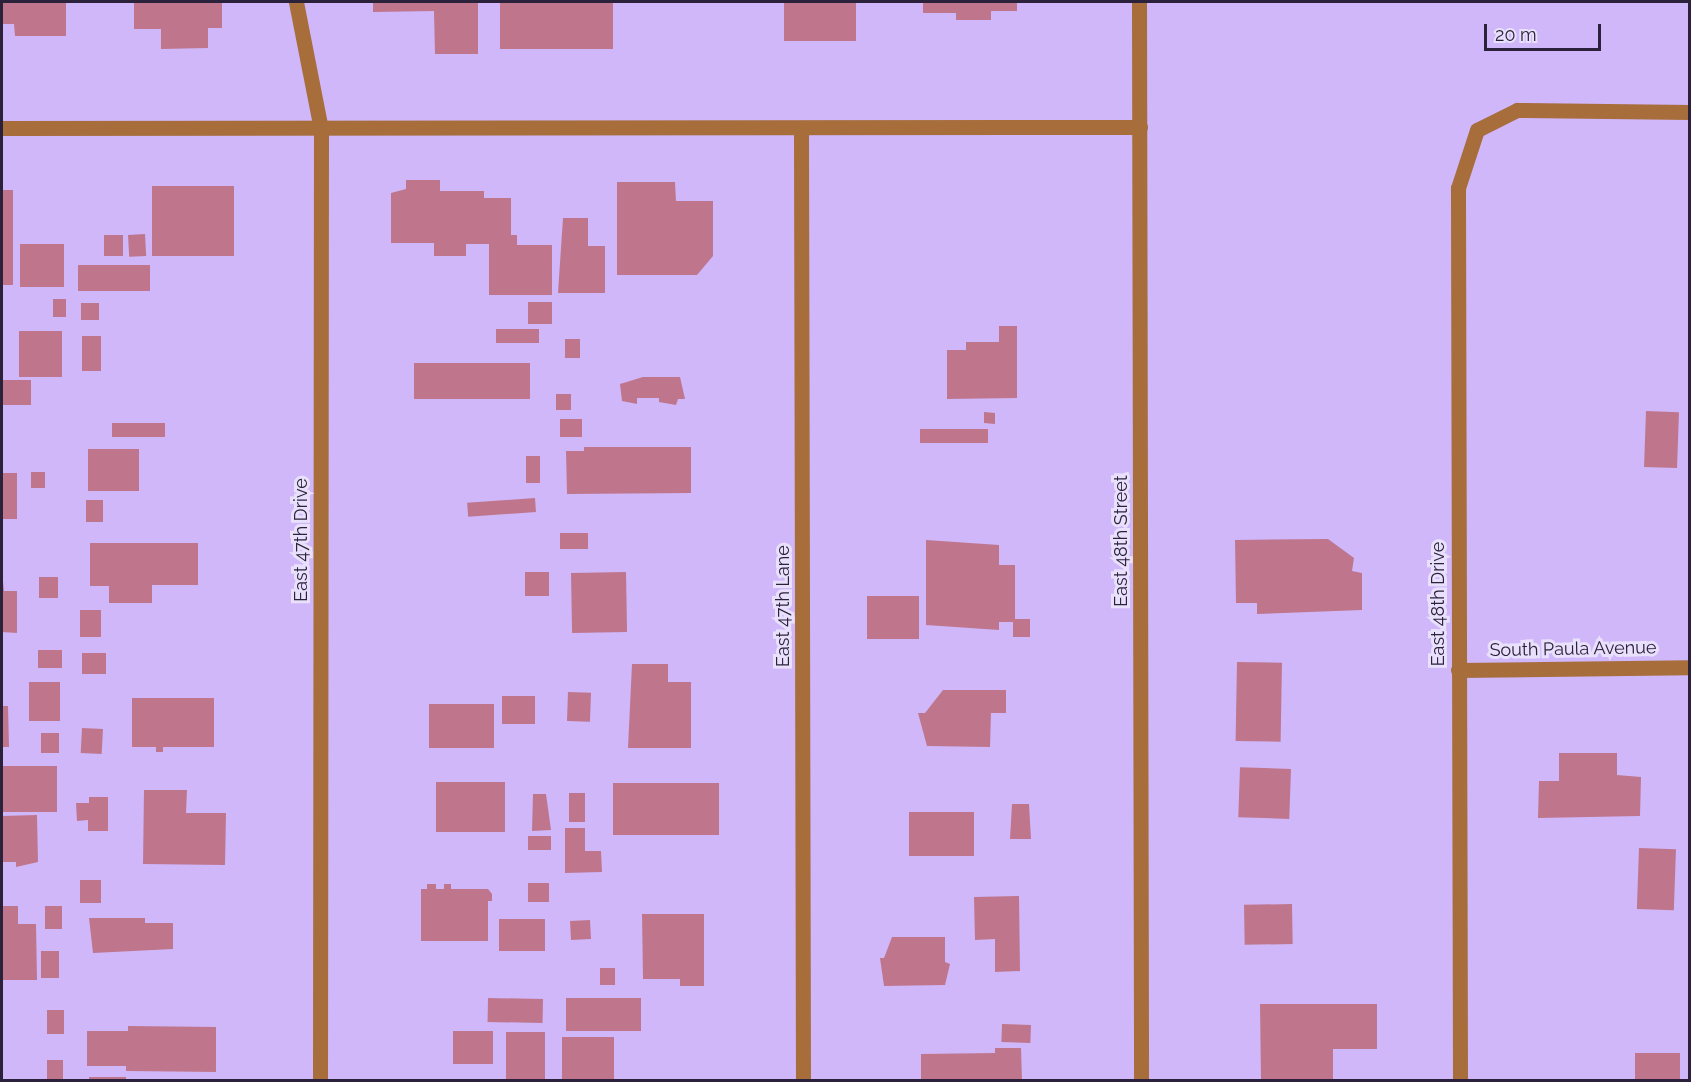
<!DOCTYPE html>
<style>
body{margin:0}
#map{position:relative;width:1691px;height:1082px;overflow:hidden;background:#cfb7fa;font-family:Raleway,sans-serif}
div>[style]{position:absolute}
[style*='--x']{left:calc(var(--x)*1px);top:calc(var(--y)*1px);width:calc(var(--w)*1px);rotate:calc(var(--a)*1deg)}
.building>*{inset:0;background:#bf768c;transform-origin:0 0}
.minor>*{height:15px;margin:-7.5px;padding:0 7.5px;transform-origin:7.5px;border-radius:7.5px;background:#a76d3a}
span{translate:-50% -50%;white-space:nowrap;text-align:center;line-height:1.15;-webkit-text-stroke:6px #e9e0fc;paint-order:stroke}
.street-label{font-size:18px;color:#2b213b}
.frame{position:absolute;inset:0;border:3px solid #2b213b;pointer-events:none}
.scale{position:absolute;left:1484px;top:24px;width:117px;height:27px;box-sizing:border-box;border:3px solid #2b213b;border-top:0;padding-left:8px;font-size:18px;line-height:21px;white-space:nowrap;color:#2b213b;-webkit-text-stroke:4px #e9e0fc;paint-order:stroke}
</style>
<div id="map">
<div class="building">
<i style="clip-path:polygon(2px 2px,66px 2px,66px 36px,15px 36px,14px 24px,2px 24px)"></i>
<i style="clip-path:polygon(134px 2px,222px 2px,222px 28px,208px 28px,208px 48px,161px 49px,161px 29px,134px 29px)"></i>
<i style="clip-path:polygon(373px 2px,478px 2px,478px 54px,435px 54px,434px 11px,373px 12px)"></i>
<i style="left:500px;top:2px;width:113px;height:47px"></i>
<i style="left:784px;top:2px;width:72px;height:39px"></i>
<i style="clip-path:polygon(923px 2px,1017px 2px,1017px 11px,991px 11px,991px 20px,956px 20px,956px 13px,923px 13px)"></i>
<i style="clip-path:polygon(406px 180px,440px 180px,440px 191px,484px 191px,484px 198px,511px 198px,511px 235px,517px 235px,517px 245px,552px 245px,552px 295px,489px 295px,489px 244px,466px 244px,466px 256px,434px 256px,434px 243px,391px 243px,391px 193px,406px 189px)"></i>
<i style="clip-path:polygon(617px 182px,675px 182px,676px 201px,713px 201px,713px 256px,697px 275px,617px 275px)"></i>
<i style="left:152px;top:186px;width:82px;height:70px"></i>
<i style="left:2px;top:190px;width:11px;height:95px"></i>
<i style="clip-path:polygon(563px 218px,588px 218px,588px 246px,605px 246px,605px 293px,558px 293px)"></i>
<i style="left:145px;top:234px;width:22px;height:17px;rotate:87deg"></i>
<i style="left:104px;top:235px;width:19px;height:21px"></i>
<i style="left:20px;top:244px;width:44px;height:43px"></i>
<i style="left:150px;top:265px;width:26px;height:72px;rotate:90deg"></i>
<i style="left:53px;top:299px;width:13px;height:18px"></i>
<i style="left:528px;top:302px;width:24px;height:22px"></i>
<i style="left:81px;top:303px;width:18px;height:17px"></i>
<i style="clip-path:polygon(999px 326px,1017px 326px,1017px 398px,947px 399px,947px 350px,966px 350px,966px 342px,999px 342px)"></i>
<i style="left:496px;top:329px;width:43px;height:14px"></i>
<i style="left:19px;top:331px;width:43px;height:46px"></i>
<i style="left:82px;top:336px;width:19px;height:35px"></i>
<i style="left:565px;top:339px;width:15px;height:19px"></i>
<i style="left:414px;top:363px;width:116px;height:36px"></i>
<i style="clip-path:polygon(643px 377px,680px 377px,685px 399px,678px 399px,676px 405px,659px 402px,659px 398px,637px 398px,637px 404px,622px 401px,620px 384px)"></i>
<i style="left:2px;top:380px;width:29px;height:25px"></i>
<i style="left:556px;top:394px;width:15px;height:16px"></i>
<i style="left:1646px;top:411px;width:33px;height:56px;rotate:2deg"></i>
<i style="clip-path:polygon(984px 412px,995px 413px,995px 424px,984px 423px)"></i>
<i style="left:560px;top:419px;width:22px;height:18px"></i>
<i style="left:112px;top:423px;width:53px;height:14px"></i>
<i style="left:988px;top:429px;width:14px;height:68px;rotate:90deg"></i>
<i style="clip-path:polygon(584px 447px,691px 447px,691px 493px,567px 494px,566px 451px,584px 451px)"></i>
<i style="left:88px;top:449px;width:51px;height:42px"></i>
<i style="left:526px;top:456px;width:14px;height:27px"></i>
<i style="left:31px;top:472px;width:14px;height:16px"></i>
<i style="left:2px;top:473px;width:15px;height:46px"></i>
<i style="left:535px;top:498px;width:14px;height:68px;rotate:86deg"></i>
<i style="left:86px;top:500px;width:17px;height:22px"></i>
<i style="left:560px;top:533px;width:28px;height:16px"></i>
<i style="clip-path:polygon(1328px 539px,1354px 558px,1352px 571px,1362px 573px,1362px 610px,1257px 614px,1257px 603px,1236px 603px,1235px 540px)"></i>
<i style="clip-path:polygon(926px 540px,999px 545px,999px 565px,1015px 565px,1015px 619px,1030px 619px,1030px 637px,1013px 637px,1013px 622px,999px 622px,999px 630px,926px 625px)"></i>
<i style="clip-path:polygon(90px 543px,198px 543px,198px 585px,152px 585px,152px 603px,109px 603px,109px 586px,90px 586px)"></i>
<i style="clip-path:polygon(2px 572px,4px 591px,17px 591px,17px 633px,2px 632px)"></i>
<i style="left:525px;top:572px;width:24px;height:24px"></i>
<i style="left:626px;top:572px;width:60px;height:55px;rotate:89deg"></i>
<i style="left:39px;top:577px;width:19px;height:21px"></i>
<i style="left:867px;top:596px;width:52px;height:43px"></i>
<i style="left:80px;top:610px;width:21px;height:27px"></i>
<i style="left:62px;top:650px;width:18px;height:24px;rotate:90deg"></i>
<i style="left:82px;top:653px;width:24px;height:21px"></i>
<i style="left:1237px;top:662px;width:45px;height:79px;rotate:1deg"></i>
<i style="clip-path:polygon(632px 664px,668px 664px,668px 682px,691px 682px,691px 748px,628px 748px)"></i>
<i style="left:60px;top:682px;width:39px;height:31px;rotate:90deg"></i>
<i style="clip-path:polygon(943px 690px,1006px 690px,1006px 713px,991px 713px,990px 747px,927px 746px,918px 713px,925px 713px)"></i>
<i style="left:568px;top:692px;width:23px;height:29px;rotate:2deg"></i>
<i style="left:502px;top:696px;width:33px;height:28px"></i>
<i style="clip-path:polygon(132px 698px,214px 698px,214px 747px,163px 747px,163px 752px,156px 752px,156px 747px,132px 747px)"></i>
<i style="left:429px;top:704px;width:65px;height:44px"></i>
<i style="clip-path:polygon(2px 706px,8px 706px,9px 747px,2px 747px)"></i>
<i style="left:82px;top:728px;width:21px;height:25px;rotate:3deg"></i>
<i style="left:41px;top:733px;width:18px;height:20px"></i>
<i style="clip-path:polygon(1559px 753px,1617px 753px,1617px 775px,1641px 777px,1640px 816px,1538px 818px,1539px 781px,1559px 781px)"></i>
<i style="left:2px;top:766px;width:55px;height:46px"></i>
<i style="left:1291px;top:769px;width:50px;height:51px;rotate:92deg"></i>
<i style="left:436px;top:782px;width:69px;height:50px"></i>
<i style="left:613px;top:783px;width:106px;height:52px"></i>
<i style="clip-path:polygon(144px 790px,187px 790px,186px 813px,226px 813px,225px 865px,143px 864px)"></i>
<i style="left:569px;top:793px;width:16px;height:29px"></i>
<i style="clip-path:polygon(533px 794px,546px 794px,551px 830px,532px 831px)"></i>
<i style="clip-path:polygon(89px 797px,108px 797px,108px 831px,88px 831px,88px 820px,77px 821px,76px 803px,89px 803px)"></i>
<i style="clip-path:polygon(1012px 804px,1029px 804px,1031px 839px,1010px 839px)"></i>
<i style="left:909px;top:812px;width:65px;height:44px"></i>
<i style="clip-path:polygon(37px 815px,38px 862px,16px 867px,16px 862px,2px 862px,2px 816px)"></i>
<i style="clip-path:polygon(565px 828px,585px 828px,585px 851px,601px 851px,602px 872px,565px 873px)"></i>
<i style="left:528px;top:836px;width:23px;height:14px"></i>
<i style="left:1639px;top:848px;width:37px;height:61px;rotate:2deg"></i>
<i style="left:80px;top:880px;width:21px;height:23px"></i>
<i style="left:549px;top:883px;width:19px;height:21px;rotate:90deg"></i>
<i style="clip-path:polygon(427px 884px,436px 884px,436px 889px,444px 889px,444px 884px,451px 884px,451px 889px,488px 889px,492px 894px,492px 901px,488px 901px,488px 941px,421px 941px,421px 889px,427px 889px)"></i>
<i style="clip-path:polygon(1019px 896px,1020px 971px,995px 972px,995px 939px,975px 940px,974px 897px)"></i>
<i style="left:1292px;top:904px;width:40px;height:48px;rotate:89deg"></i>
<i style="clip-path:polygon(2px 906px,18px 906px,18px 924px,36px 924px,37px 980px,2px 980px)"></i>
<i style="left:45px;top:906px;width:17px;height:23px"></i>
<i style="clip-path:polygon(642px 914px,704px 914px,704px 986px,680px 986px,680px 979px,643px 979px)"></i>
<i style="clip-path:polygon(89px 918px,145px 918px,145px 923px,173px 923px,173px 949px,93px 953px)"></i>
<i style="left:499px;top:919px;width:46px;height:32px"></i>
<i style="left:590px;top:920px;width:19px;height:20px;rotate:87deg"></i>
<i style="clip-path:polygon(892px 937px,945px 937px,945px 962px,950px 964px,945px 985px,884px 986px,880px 958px,884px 958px)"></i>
<i style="left:41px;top:951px;width:18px;height:27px"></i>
<i style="left:600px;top:968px;width:15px;height:17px"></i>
<i style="left:488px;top:998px;width:55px;height:24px;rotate:1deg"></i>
<i style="left:566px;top:998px;width:75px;height:33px"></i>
<i style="clip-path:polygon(1260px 1004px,1377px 1004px,1377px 1049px,1333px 1049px,1333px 1080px,1261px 1080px)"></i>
<i style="left:64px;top:1010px;width:24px;height:17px;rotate:90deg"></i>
<i style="left:1002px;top:1024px;width:29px;height:18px;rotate:2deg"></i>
<i style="clip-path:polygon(128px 1026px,216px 1027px,216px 1072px,126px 1071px,126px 1066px,87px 1066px,87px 1031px,128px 1031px)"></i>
<i style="left:453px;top:1031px;width:40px;height:33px"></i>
<i style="left:506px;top:1032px;width:39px;height:48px"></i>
<i style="left:562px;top:1037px;width:52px;height:43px"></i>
<i style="clip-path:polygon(995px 1048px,1021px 1048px,1022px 1080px,921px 1080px,921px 1054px,995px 1053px)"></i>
<i style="left:1635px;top:1053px;width:45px;height:27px"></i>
<i style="left:47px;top:1060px;width:16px;height:20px"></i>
<i style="left:89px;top:1077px;width:37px;height:3px"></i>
</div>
<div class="minor">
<i style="--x:296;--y:2;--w:130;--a:78.9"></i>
<i style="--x:321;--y:130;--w:950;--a:90.06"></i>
<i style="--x:1139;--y:2;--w:1078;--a:89.89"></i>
<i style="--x:2;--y:128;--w:1138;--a:-0.05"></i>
<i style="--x:801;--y:131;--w:949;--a:89.88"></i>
<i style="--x:1458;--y:670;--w:232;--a:-0.7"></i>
<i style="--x:1460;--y:1080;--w:892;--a:-90.13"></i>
<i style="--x:1458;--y:188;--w:61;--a:-71.9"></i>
<i style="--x:1477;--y:130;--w:45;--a:-26.6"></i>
<i style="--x:1517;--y:110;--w:173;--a:0.7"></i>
</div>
<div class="street-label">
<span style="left:301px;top:540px;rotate:-90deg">East 47th Drive</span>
<span style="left:1121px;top:541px;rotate:-90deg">East 48th Street</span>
<span style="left:1438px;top:604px;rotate:-90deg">East 48th Drive</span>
<span style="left:783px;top:606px;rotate:-90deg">East 47th Lane</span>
<span style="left:1573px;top:649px;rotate:-1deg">South Paula Avenue</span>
</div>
<div class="frame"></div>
<div class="scale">20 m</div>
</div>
